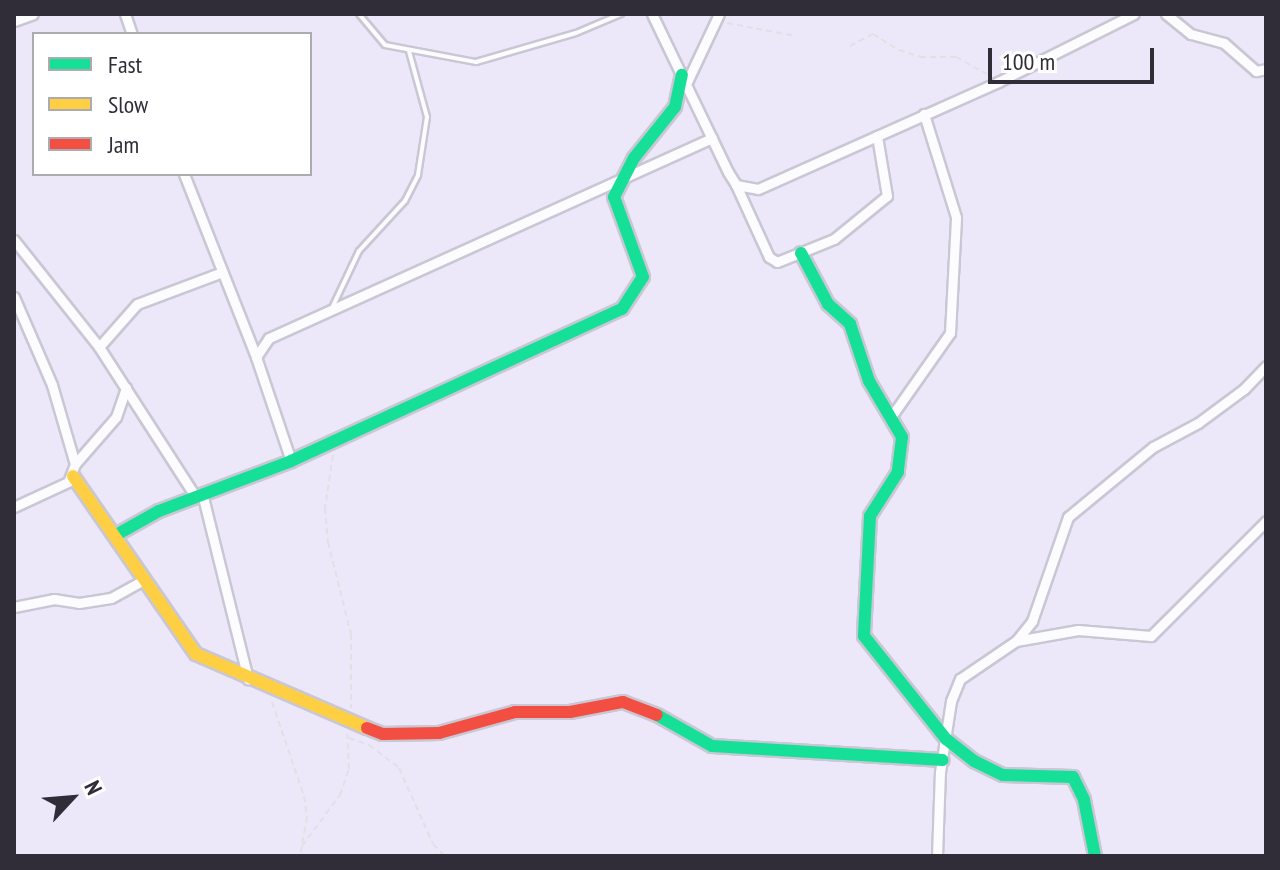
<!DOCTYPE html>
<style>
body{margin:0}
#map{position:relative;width:1280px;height:870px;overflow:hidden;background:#ece8f9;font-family:"PT Sans Narrow",sans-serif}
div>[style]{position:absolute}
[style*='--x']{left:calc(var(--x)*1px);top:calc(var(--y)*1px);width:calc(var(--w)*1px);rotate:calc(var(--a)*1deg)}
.path>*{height:2px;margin-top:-1px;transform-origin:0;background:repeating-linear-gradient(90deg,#e1e0e5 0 6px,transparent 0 10px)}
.roads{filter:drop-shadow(2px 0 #cac7d4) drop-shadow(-2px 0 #cac7d4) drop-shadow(0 2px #cac7d4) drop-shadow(0 -2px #cac7d4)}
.lane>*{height:4px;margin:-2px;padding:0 2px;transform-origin:2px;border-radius:2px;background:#fcfcfe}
.street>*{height:9px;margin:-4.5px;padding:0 4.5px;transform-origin:4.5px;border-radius:4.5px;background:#fcfcfe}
.fast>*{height:12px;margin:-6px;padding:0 6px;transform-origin:6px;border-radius:6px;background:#16e098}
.slow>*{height:12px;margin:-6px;padding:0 6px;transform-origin:6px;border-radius:6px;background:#ffcf43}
.jam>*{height:12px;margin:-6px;padding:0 6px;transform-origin:6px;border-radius:6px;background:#f24e42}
span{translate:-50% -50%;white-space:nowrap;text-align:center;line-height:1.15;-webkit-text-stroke:8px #fff;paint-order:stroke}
.frame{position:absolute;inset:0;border:16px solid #302d38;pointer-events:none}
.legend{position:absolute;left:32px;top:32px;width:280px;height:144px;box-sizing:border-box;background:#fff;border:2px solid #acabaf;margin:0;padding:10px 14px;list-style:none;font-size:24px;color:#302d38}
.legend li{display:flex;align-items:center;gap:16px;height:40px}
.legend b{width:40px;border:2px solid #acabaf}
.north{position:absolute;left:32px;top:758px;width:80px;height:80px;-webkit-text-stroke:6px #fff;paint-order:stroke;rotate:64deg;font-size:22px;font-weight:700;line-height:32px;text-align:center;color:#302d38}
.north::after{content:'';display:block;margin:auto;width:28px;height:36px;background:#302d38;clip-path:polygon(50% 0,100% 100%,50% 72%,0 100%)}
.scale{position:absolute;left:988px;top:48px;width:166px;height:36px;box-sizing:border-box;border:4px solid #302d38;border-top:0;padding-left:10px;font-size:24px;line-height:28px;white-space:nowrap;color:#302d38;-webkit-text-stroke:6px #fff;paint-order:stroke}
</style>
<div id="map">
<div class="path">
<i style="--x:727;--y:23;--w:70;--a:10.7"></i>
<i style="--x:850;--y:46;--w:26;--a:-28"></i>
<i style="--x:873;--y:34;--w:31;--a:32"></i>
<i style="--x:899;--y:50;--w:22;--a:18"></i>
<i style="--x:920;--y:57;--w:36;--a:0"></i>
<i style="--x:956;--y:57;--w:35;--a:29"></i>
<i style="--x:333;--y:455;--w:54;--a:98.6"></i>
<i style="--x:325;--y:508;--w:34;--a:85"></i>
<i style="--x:328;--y:542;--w:95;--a:76"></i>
<i style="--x:351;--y:634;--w:74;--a:90"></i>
<i style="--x:272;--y:702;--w:99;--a:71.2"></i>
<i style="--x:304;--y:796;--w:21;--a:82"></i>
<i style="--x:307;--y:817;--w:40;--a:100"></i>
<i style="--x:349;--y:738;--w:21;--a:19"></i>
<i style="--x:369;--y:745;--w:38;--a:37"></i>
<i style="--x:399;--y:768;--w:83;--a:65.9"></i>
<i style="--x:433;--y:844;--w:17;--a:45"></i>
<i style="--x:302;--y:846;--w:64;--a:-53.3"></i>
<i style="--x:340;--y:795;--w:28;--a:-71"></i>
<i style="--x:349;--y:769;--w:35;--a:-93"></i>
</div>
<div class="roads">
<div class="lane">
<i style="--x:359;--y:14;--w:40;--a:50"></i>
<i style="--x:385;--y:45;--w:93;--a:10.6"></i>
<i style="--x:476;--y:62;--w:104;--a:-16.2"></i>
<i style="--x:576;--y:33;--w:49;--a:-22.9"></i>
<i style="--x:332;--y:308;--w:63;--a:-64.7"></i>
<i style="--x:359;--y:251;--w:68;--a:-47.4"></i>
<i style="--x:405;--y:201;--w:29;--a:-63"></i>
<i style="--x:418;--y:175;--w:59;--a:-81.2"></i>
<i style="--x:427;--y:117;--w:68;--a:-105.3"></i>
</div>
<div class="street">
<i style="--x:125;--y:14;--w:21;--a:71"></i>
<i style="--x:652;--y:14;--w:175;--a:64.3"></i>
<i style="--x:728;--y:172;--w:15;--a:58"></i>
<i style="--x:736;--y:185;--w:22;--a:10"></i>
<i style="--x:758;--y:189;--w:263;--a:-24"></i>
<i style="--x:998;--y:82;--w:152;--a:-26.6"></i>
<i style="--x:1166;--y:14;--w:32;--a:39"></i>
<i style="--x:1191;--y:34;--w:34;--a:15"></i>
<i style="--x:1224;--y:43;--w:43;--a:41.2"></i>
<i style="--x:1256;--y:71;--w:10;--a:-11"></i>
<i style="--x:14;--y:21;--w:20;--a:-20"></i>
<i style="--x:686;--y:84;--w:77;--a:-64.8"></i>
<i style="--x:184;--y:174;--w:197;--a:68.5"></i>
<i style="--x:736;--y:185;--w:79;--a:65.4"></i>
<i style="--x:769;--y:257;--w:9;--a:32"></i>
<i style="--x:777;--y:262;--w:61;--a:-22"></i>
<i style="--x:834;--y:239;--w:68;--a:-39.1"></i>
<i style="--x:887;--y:196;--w:61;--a:-99.5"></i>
<i style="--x:14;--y:240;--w:137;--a:51.5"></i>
<i style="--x:99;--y:347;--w:177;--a:57.2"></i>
<i style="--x:14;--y:297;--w:96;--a:66.6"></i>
<i style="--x:52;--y:385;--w:82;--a:73.8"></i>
<i style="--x:75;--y:464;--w:19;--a:111"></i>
<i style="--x:68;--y:482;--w:60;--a:155.2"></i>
<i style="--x:99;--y:347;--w:57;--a:-48.5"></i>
<i style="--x:137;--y:304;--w:89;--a:-20.5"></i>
<i style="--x:893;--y:414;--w:99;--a:-54.9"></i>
<i style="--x:950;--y:333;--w:116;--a:-87"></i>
<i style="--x:956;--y:217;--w:108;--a:-107.3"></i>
<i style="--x:291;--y:461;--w:110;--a:-108.6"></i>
<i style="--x:256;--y:357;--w:23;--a:-56"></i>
<i style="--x:269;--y:338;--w:486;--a:-24.3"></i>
<i style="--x:75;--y:464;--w:62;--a:-48.9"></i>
<i style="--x:116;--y:417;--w:31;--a:-71"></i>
<i style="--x:202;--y:493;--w:192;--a:76.1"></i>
<i style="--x:14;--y:607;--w:41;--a:-11.3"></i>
<i style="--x:54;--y:599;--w:25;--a:9"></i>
<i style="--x:79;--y:603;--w:32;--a:-9"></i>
<i style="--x:111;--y:598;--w:39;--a:-29"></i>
<i style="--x:1016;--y:641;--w:26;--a:-51"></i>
<i style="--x:1032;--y:621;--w:110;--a:-70.9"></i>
<i style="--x:1068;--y:517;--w:110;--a:-39.5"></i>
<i style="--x:1153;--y:447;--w:51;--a:-28.1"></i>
<i style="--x:1198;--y:423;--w:57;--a:-36.5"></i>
<i style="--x:1244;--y:389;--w:32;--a:-46"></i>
<i style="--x:937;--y:856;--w:84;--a:-88"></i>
<i style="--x:940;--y:772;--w:72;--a:-81.2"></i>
<i style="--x:951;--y:701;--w:24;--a:-68"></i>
<i style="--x:960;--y:679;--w:68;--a:-34.2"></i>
<i style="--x:1016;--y:641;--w:63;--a:-10.1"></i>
<i style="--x:1078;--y:630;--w:73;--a:4.7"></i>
<i style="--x:1151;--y:636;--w:163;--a:-45"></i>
</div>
<div class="fast">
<i style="--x:801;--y:253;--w:58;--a:62.1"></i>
<i style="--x:828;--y:304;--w:30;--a:42"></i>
<i style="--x:850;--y:324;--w:60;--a:71.6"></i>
<i style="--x:869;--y:381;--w:65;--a:59.5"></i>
<i style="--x:902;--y:437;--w:35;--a:97"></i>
<i style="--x:898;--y:472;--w:52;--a:122.5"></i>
<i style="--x:870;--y:516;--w:120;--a:92.9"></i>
<i style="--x:864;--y:636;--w:132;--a:51.5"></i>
<i style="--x:946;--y:739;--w:36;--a:38"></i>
<i style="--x:974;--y:761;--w:32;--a:26"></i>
<i style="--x:1003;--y:775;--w:70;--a:1.6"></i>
<i style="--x:1073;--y:777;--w:25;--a:64"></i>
<i style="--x:1084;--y:800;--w:57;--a:78.9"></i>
<i style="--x:116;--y:535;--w:49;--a:-29.2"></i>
<i style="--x:159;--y:511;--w:141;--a:-20.7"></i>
<i style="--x:291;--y:461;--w:364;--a:-24.7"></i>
<i style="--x:622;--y:309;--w:38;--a:-57"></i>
<i style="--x:643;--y:277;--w:85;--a:-109.9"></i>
<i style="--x:614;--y:197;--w:44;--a:-62.9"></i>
<i style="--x:634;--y:158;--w:65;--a:-51.2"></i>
<i style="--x:675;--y:107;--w:33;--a:-78"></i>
<i style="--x:657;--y:715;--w:63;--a:29.4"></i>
<i style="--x:712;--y:746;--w:231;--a:3.5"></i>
</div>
<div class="slow">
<i style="--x:73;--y:476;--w:216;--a:55.4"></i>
<i style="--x:196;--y:654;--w:186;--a:23.4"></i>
</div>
<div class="jam">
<i style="--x:367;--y:728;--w:17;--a:21"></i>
<i style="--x:383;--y:734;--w:56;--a:-1"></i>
<i style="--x:439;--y:733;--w:79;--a:-15.4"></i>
<i style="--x:515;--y:712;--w:55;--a:0"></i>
<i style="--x:570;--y:712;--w:54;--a:-10.7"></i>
<i style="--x:623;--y:702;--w:36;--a:21"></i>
</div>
</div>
<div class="frame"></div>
<ul class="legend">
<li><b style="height:10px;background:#16e098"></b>Fast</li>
<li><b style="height:10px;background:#ffcf43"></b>Slow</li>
<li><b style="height:10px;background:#f24e42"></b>Jam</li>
</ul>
<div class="north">N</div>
<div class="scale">100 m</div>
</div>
